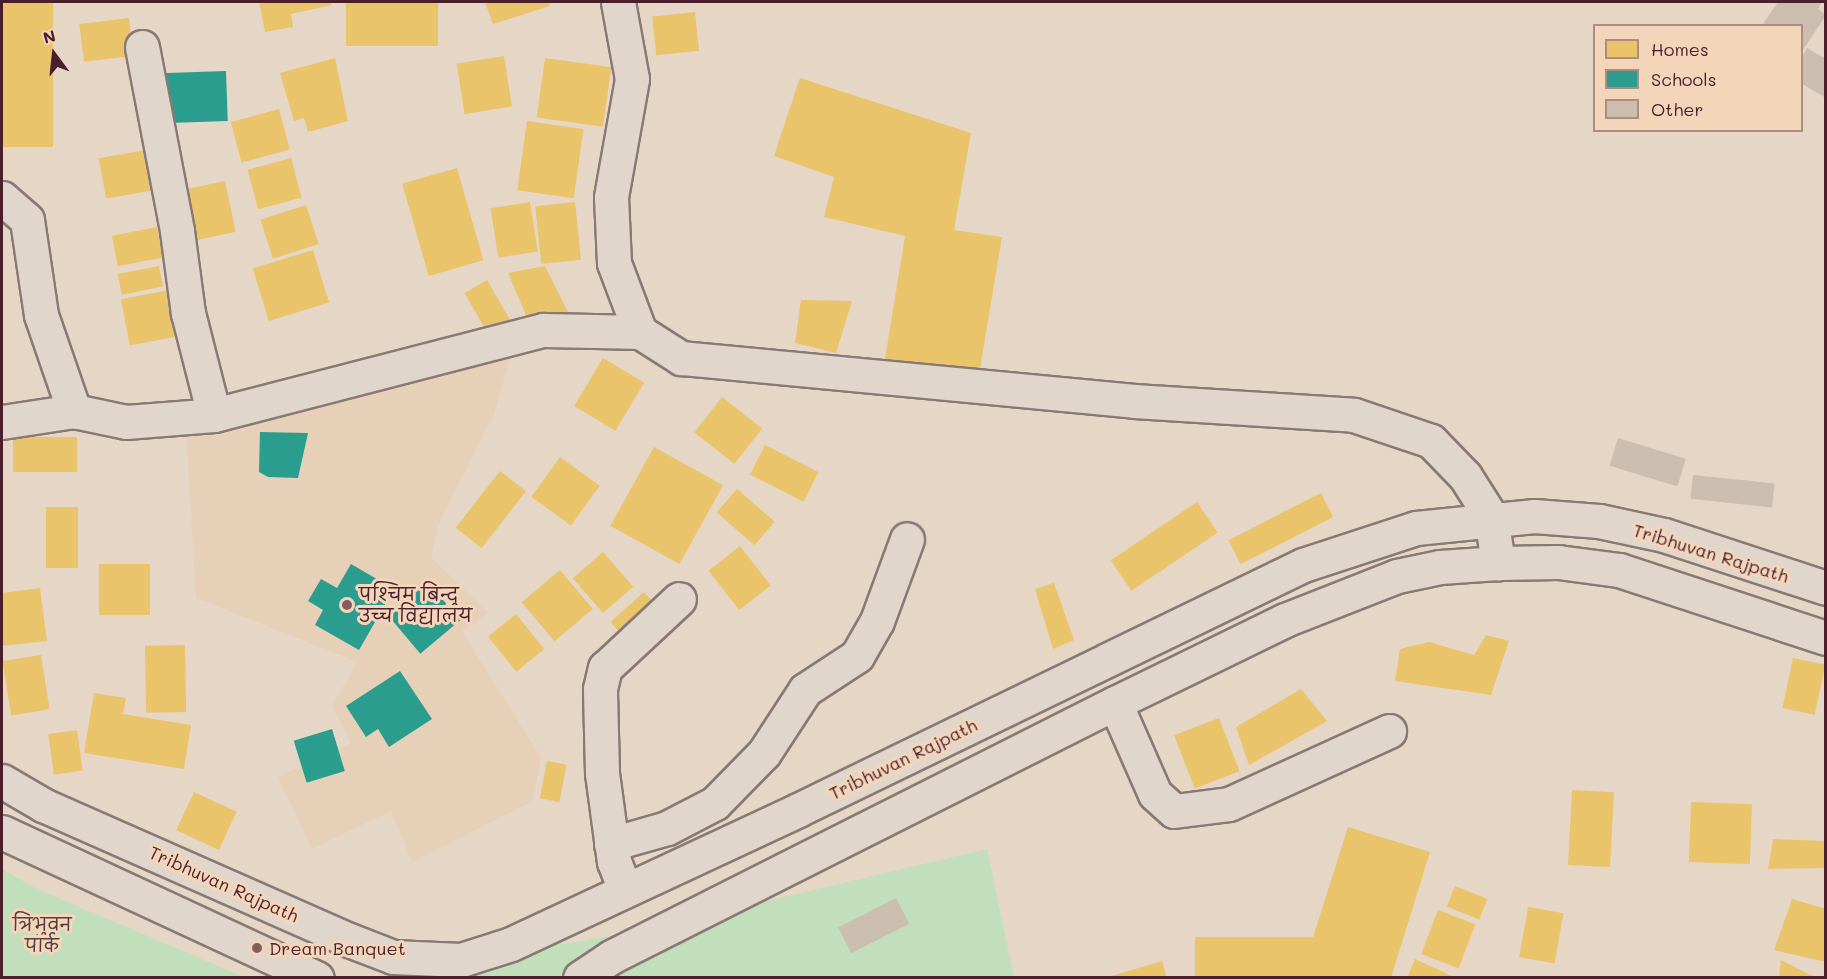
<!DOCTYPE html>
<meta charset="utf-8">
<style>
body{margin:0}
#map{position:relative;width:1827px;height:979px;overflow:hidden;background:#e6d6c6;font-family:Mali,"Playpen Sans Deva",sans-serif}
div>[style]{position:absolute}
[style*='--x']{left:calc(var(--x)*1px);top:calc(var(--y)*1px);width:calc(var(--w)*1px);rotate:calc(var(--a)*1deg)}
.built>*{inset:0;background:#e7d0b8}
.green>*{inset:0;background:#c1dfba}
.homes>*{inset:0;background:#e9c46a;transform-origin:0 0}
.schools>*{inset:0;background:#2a9d8f;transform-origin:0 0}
.building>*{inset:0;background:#cbbeaf;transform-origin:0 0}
.roads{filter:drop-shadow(2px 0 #887974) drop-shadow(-2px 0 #887974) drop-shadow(0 2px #887974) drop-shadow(0 -2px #887974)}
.minor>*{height:33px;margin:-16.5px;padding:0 16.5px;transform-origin:16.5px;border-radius:16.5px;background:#e1d6cb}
.highway>*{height:33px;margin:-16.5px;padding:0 16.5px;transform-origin:16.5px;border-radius:16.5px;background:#e1d6cb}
.dots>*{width:16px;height:16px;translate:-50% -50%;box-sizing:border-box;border:3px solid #f3d5b9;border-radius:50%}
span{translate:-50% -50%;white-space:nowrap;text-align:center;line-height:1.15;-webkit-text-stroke:6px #f3d5b9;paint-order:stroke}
.street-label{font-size:18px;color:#4a1f2b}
.poi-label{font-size:18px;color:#4a1f2b}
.left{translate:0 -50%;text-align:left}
.park-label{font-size:18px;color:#573d3f}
.frame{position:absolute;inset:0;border:3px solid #4a1f2b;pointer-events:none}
.legend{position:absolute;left:1593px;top:24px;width:210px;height:108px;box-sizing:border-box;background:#f3d5b9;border:2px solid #af8c80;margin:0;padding:8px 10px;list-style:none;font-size:18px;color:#4a1f2b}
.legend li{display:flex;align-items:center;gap:12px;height:30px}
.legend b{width:30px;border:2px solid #af8c80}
.north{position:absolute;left:24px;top:24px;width:60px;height:60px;-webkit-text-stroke:4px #f3d5b9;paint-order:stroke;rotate:345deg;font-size:16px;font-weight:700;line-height:24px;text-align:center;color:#4a1f2b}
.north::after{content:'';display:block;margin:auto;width:21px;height:27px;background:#4a1f2b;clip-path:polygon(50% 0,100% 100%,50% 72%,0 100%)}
</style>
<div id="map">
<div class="built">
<i style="clip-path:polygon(512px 351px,494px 415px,439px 523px,431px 557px,488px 613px,462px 631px,541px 757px,533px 801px,412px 862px,391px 811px,312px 849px,278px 777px,351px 743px,332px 706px,357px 662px,196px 598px,186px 430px)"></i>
</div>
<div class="green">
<i style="clip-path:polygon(987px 849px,1014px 977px,455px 978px,461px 960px,637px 932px)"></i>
<i style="clip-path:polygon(2px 869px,37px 889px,244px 977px,2px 977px)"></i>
</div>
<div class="homes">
<i style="left:2px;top:2px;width:51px;height:145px"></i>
<i style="clip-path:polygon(259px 2px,331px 2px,332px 5px,291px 14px,293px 27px,265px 32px)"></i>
<i style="left:346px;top:2px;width:92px;height:44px"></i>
<i style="clip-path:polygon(485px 2px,549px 2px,550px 6px,493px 24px)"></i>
<i style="left:695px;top:12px;width:39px;height:43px;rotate:84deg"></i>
<i style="left:129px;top:18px;width:38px;height:50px;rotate:83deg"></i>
<i style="left:504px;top:56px;width:51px;height:48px;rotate:81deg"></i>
<i style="clip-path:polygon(335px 58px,348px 121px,308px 132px,304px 118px,294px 121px,280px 73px)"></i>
<i style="left:545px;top:58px;width:67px;height:60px;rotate:8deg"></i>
<i style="clip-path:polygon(800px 78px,971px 133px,954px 230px,1002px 237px,978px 381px,884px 365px,905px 236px,824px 217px,834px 177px,774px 156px)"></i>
<i style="left:279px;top:109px;width:42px;height:50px;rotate:75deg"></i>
<i style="left:527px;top:121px;width:57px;height:70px;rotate:8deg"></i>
<i style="left:157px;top:148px;width:41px;height:59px;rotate:80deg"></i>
<i style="left:291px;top:158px;width:41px;height:45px;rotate:75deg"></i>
<i style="left:457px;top:168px;width:96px;height:57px;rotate:74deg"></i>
<i style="left:225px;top:181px;width:52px;height:51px;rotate:78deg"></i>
<i style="left:530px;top:202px;width:50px;height:40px;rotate:81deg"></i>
<i style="left:575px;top:202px;width:58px;height:40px;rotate:84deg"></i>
<i style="left:306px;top:205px;width:41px;height:48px;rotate:72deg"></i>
<i style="left:157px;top:227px;width:31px;height:46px;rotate:79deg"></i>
<i style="left:313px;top:250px;width:55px;height:63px;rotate:73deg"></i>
<i style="left:159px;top:266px;width:21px;height:42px;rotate:79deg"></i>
<i style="clip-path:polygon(545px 266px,568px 312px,531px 327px,508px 273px)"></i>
<i style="left:487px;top:280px;width:52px;height:26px;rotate:60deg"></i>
<i style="left:169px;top:290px;width:47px;height:49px;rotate:79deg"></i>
<i style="clip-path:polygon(801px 300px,852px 301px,836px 353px,795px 343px)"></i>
<i style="left:603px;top:358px;width:48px;height:56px;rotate:31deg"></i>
<i style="left:722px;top:397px;width:51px;height:45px;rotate:38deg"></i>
<i style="left:13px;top:437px;width:64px;height:35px"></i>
<i style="left:765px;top:445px;width:60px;height:33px;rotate:27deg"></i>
<i style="left:654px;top:447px;width:79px;height:90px;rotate:29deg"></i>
<i style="left:560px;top:457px;width:49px;height:49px;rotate:36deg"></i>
<i style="left:500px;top:471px;width:33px;height:72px;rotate:38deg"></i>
<i style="left:737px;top:489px;width:50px;height:31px;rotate:41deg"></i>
<i style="left:1321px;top:493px;width:27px;height:104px;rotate:63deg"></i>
<i style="left:1197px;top:502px;width:37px;height:104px;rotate:56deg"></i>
<i style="left:46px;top:507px;width:32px;height:61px"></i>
<i style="left:740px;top:546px;width:50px;height:40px;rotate:52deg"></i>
<i style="left:603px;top:552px;width:46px;height:40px;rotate:49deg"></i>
<i style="left:99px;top:564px;width:51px;height:51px"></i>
<i style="left:560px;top:570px;width:51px;height:50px;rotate:50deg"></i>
<i style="clip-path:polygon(1054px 583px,1074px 640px,1053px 649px,1035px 589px)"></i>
<i style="clip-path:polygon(40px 588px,47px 641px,2px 646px,2px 593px)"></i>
<i style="left:644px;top:592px;width:25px;height:45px;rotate:48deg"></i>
<i style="left:516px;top:614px;width:45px;height:36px;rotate:51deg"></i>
<i style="clip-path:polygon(1486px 635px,1509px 641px,1491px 695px,1395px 681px,1400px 649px,1429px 642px,1474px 655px)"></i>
<i style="left:185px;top:645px;width:67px;height:40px;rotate:89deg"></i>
<i style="left:41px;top:655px;width:55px;height:39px;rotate:81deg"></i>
<i style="left:1793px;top:658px;width:33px;height:51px;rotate:12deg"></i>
<i style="clip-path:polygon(1301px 689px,1327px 721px,1249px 765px,1236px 727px)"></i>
<i style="clip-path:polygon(94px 693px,126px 698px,123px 714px,191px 725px,184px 769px,84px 753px)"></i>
<i style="left:1219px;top:718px;width:57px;height:48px;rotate:69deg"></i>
<i style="left:77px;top:730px;width:41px;height:29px;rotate:82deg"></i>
<i style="left:547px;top:761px;width:20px;height:38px;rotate:11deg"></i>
<i style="left:1572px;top:790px;width:42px;height:75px;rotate:3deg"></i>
<i style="left:194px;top:792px;width:47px;height:42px;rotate:25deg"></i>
<i style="left:1691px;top:802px;width:61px;height:60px;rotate:2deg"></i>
<i style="clip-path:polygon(1348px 827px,1430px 852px,1391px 978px,1195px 978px,1195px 937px,1313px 937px)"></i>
<i style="clip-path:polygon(1773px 839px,1826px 841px,1826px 868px,1768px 869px)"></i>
<i style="left:1455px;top:886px;width:35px;height:22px;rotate:22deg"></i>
<i style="clip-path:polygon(1792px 899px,1826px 909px,1826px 962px,1774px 950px)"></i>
<i style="left:1528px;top:907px;width:36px;height:51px;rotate:10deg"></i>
<i style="left:1438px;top:910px;width:40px;height:47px;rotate:21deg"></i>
<i style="clip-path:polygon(1415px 959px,1456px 978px,1407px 978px)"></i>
<i style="clip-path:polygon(1781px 960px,1816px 978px,1779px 978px)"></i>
<i style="clip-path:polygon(1162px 961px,1167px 978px,1108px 978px,1108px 977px)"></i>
</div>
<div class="schools">
<i style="left:226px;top:71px;width:50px;height:66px;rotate:88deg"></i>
<i style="clip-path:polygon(260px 432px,308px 433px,298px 478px,268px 477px,259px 472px)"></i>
<i style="clip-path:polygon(351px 564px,394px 589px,359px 650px,315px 625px,323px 610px,308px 601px,321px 579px,337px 588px)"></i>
<i style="left:428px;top:582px;width:50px;height:52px;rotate:50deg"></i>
<i style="clip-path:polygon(400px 671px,432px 719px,389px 747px,378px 729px,366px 737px,346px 706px)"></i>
<i style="left:332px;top:729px;width:44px;height:40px;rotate:73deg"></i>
</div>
<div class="building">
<i style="clip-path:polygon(1778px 2px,1822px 2px,1818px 9px,1826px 15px,1803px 50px,1802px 26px,1763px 24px)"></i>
<i style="clip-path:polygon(1807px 48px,1826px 59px,1826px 98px,1802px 84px,1802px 57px)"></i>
<i style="left:1618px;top:438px;width:71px;height:29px;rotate:17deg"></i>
<i style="left:1693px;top:475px;width:82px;height:24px;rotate:6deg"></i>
<i style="left:896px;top:898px;width:29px;height:65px;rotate:63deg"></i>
</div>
<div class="roads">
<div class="minor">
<i style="--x:618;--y:2;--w:78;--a:79.7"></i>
<i style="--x:632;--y:79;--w:120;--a:100.1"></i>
<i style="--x:611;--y:197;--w:66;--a:87.4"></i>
<i style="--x:614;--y:263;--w:74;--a:69.4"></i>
<i style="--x:640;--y:332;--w:49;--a:32.4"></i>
<i style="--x:681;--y:358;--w:455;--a:5.4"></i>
<i style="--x:1134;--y:401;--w:220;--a:3.6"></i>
<i style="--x:1354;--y:415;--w:81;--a:18.7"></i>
<i style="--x:1431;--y:441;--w:49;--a:45.8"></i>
<i style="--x:1465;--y:476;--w:49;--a:57.6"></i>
<i style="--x:1491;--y:517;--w:47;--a:81.3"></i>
<i style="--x:142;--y:47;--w:187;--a:79.2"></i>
<i style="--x:177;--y:231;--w:83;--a:82.4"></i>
<i style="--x:188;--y:313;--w:105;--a:75.7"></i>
<i style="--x:2;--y:198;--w:33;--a:41"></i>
<i style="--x:27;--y:220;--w:96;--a:81.6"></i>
<i style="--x:41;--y:315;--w:102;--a:71"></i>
<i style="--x:2;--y:422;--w:73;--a:-8.7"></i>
<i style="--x:74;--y:411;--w:53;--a:11.9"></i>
<i style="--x:126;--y:422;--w:88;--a:-4.5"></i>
<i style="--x:214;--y:415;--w:340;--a:-14.5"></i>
<i style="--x:543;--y:330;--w:97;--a:1.2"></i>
<i style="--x:1115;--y:703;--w:99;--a:66.3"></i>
<i style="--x:1155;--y:794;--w:25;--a:42"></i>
<i style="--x:1174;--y:811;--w:55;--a:-7.3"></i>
<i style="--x:1229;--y:804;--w:176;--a:-24.5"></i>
<i style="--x:611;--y:844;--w:58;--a:-15.9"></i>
<i style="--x:667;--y:828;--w:54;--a:-27.5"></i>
<i style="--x:715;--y:803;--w:70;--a:-45.6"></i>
<i style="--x:764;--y:753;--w:75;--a:-56.9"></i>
<i style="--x:805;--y:690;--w:62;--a:-33.2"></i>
<i style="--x:857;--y:656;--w:40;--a:-60.3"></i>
<i style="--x:877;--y:621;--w:87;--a:-69.9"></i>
<i style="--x:625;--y:890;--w:30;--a:-111"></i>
<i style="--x:614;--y:862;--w:90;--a:-97.7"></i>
<i style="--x:602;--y:773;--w:84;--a:-91.4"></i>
<i style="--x:600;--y:689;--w:22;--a:-77"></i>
<i style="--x:605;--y:668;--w:101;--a:-43"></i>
</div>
<div class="highway">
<i style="--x:2;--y:781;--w:48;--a:30.3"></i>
<i style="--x:43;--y:805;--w:334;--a:23.8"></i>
<i style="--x:349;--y:940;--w:47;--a:21.1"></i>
<i style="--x:393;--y:957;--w:68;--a:2.5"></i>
<i style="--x:461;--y:960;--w:52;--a:-17.7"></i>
<i style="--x:511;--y:944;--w:317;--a:-25"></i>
<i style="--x:798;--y:810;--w:561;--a:-25.88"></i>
<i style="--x:1303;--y:565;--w:119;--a:-18.1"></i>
<i style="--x:1416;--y:528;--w:119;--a:-5.8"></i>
<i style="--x:1534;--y:516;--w:65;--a:4.4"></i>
<i style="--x:1599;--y:521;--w:66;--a:12.2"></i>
<i style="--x:1664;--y:535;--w:170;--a:18.1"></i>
<i style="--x:2;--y:832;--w:347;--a:24.9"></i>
<i style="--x:580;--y:978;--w:37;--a:-34"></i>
<i style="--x:611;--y:957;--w:564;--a:-26.75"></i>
<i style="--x:1115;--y:703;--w:189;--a:-26"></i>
<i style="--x:1285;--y:620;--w:120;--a:-21.4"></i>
<i style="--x:1397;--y:576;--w:44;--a:-11.8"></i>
<i style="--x:1440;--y:567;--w:58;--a:-3.9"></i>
<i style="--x:1498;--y:563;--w:60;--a:-1"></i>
<i style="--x:1558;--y:562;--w:62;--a:7.5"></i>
<i style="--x:1619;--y:570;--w:218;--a:18.2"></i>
</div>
</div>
<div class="dots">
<i style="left:347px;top:605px;background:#815f61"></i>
<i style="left:257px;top:948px;background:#815f61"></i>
</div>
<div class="street-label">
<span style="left:1711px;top:553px;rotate:17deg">Tribhuvan Rajpath</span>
<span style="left:903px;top:759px;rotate:-26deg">Tribhuvan Rajpath</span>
<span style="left:224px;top:884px;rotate:24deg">Tribhuvan Rajpath</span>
</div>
<div class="poi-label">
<span class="left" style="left:359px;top:605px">पश्चिम बिन्दु<br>उच्च विद्यालय</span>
<span class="left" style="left:269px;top:948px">Dream Banquet</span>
</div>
<div class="park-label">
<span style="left:42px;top:935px">त्रिभुवन<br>पार्क</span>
</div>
<div class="frame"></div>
<ul class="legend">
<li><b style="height:16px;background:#e9c46a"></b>Homes</li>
<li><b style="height:16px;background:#2a9d8f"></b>Schools</li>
<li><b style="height:16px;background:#cbbeaf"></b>Other</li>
</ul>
<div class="north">N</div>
</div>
